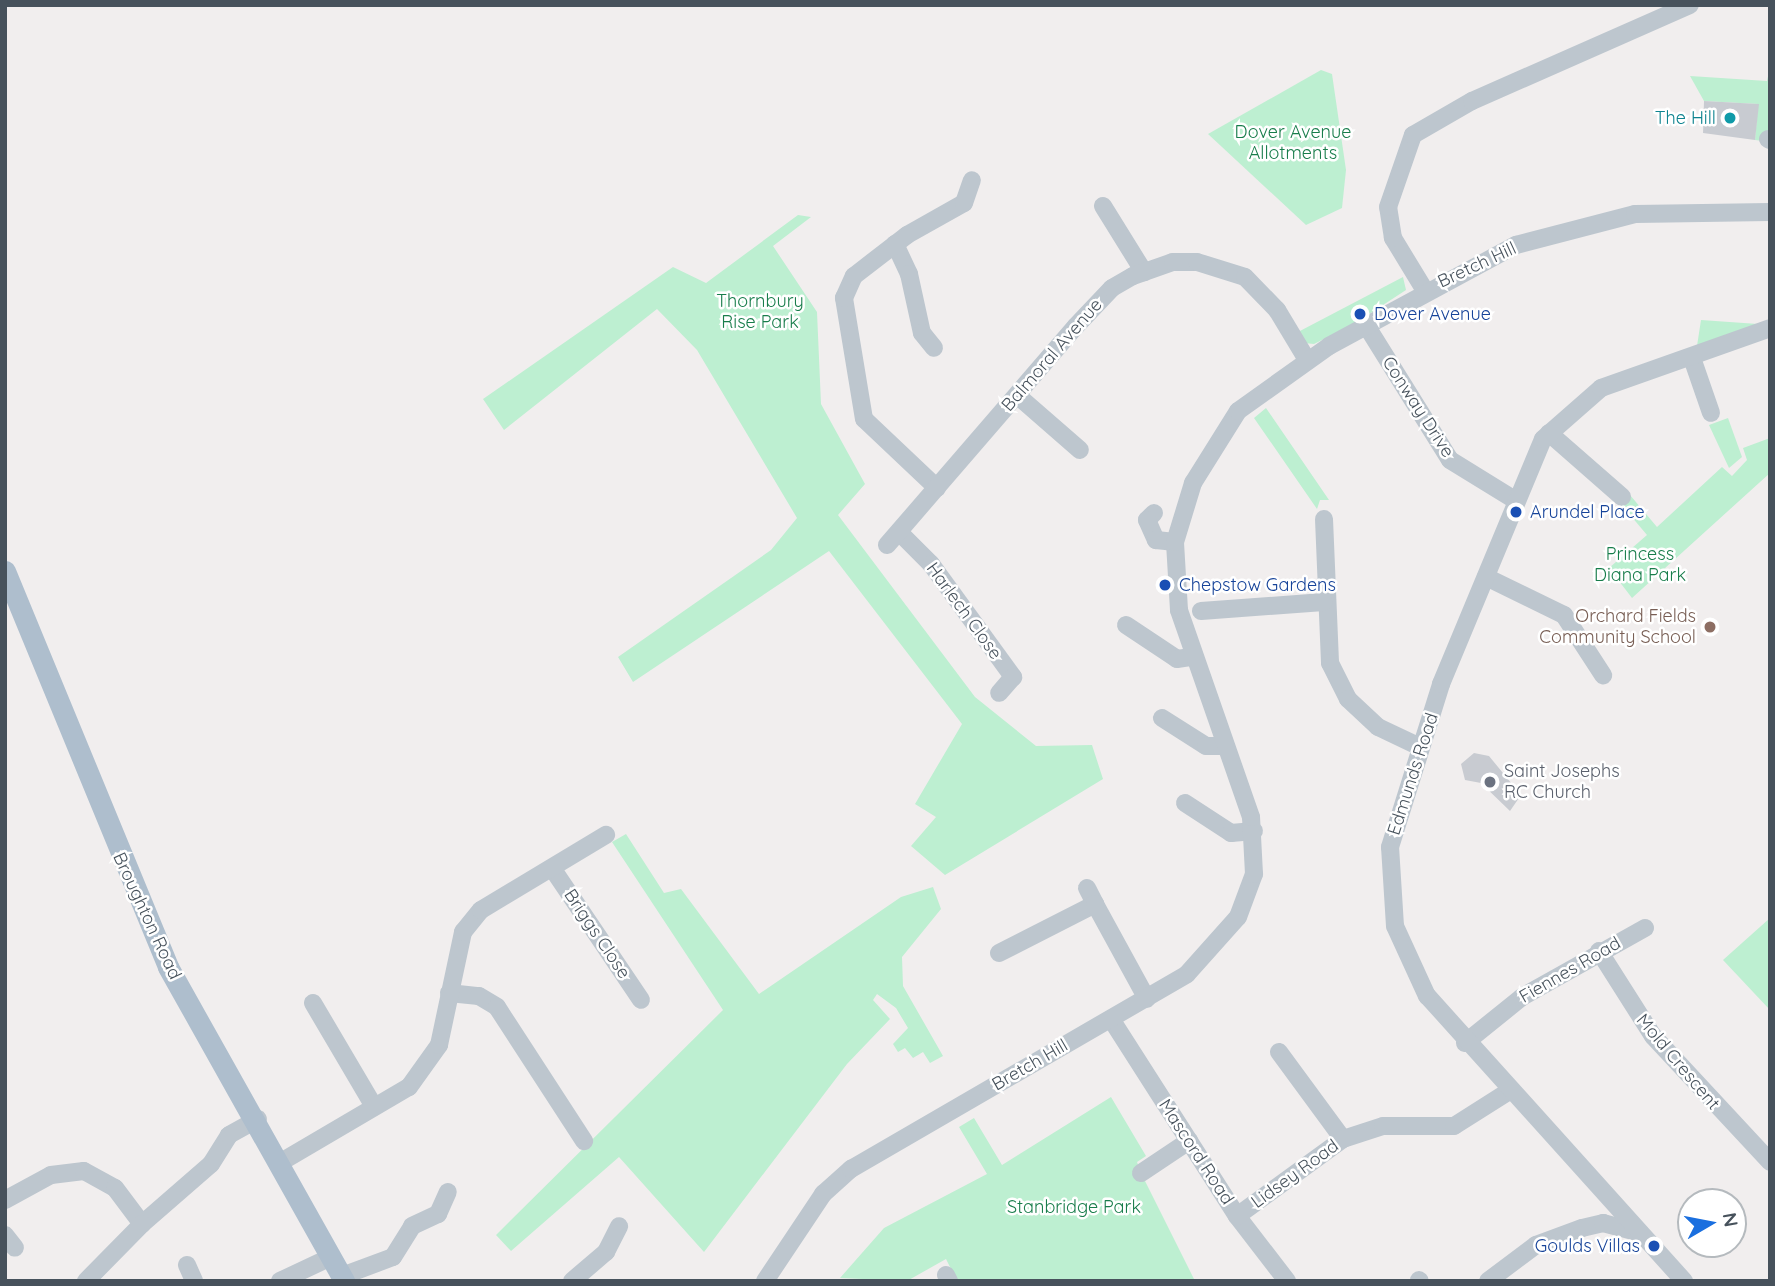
<!DOCTYPE html>
<style>
body{margin:0}
#map{position:relative;width:1775px;height:1286px;overflow:hidden;background:#f1eeee;font-family:Quicksand,sans-serif}
div>[style]{position:absolute}
[style*='--x']{left:calc(var(--x)*1px);top:calc(var(--y)*1px);width:calc(var(--w)*1px);rotate:calc(var(--a)*1deg)}
.green>*{inset:0;background:#bdefd1}
.building>*{inset:0;background:#c8cbd1}
.minor>*{height:18px;margin:-9px;padding:0 9px;transform-origin:9px;border-radius:9px;background:#bdc6ce}
.major>*{height:21px;margin:-10.5px;padding:0 10.5px;transform-origin:10.5px;border-radius:10.5px;background:#aebecd}
.dots>*{width:19px;height:19px;translate:-50% -50%;box-sizing:border-box;border:4px solid #fff;border-radius:50%}
span{translate:-50% -50%;white-space:nowrap;text-align:center;line-height:1.15;-webkit-text-stroke:5px #fff;paint-order:stroke}
.culture-label{font-size:18px;color:#0d838f}
.right{translate:-100% -50%;text-align:right}
.park-label{font-size:18px;color:#187d4b}
.street-label{font-size:18px;color:#47525c}
.transit-label{font-size:18px;color:#164399}
.left{translate:0 -50%;text-align:left}
.education-label{font-size:18px;color:#785e54}
.worship-label{font-size:18px;color:#5b616d}
.frame{position:absolute;inset:0;border:7px solid #47525c;pointer-events:none}
.north{position:absolute;left:1677px;top:1188px;width:70px;height:70px;box-sizing:border-box;background:#fff;border:2px solid #b5babe;border-radius:50%;rotate:80deg;font-size:19px;font-weight:700;line-height:28px;text-align:center;color:#47525c}
.north::after{content:'';display:block;margin:auto;width:24px;height:32px;background:#1a6fdf;clip-path:polygon(50% 0,100% 100%,50% 72%,0 100%)}
</style>
<div id="map">
<div class="green">
<i style="clip-path:polygon(1770px 67px,1770px 134px,1763px 141px,1755px 140px,1758px 104px,1704px 101px,1690px 76px,1767px 81px)"></i>
<i style="clip-path:polygon(1321px 70px,1332px 74px,1346px 170px,1342px 208px,1306px 225px,1208px 134px)"></i>
<i style="clip-path:polygon(798px 215px,811px 217px,773px 246px,817px 312px,821px 404px,865px 484px,838px 515px,975px 697px,1036px 746px,1092px 745px,1103px 779px,945px 875px,911px 846px,936px 817px,915px 804px,962px 724px,829px 551px,633px 682px,618px 657px,771px 550px,797px 518px,697px 350px,657px 309px,504px 430px,483px 399px,673px 267px,706px 283px)"></i>
<i style="clip-path:polygon(1403px 277px,1406px 290px,1354px 324px,1314px 344px,1304px 343px,1298px 332px)"></i>
<i style="clip-path:polygon(1701px 320px,1758px 324px,1697px 346px)"></i>
<i style="clip-path:polygon(1266px 408px,1329px 500px,1320px 500px,1317px 509px,1254px 418px)"></i>
<i style="clip-path:polygon(1728px 418px,1742px 457px,1729px 468px,1709px 425px)"></i>
<i style="clip-path:polygon(1770px 438px,1770px 473px,1632px 598px,1609px 568px,1647px 535px,1620px 503px,1630px 495px,1657px 527px,1722px 467px,1732px 476px,1747px 460px,1743px 448px)"></i>
<i style="clip-path:polygon(626px 834px,664px 893px,681px 889px,759px 994px,901px 897px,933px 887px,941px 909px,902px 957px,903px 986px,943px 1056px,930px 1063px,923px 1052px,913px 1058px,905px 1048px,898px 1052px,893px 1044px,908px 1028px,896px 1008px,877px 994px,873px 1000px,890px 1019px,847px 1064px,704px 1252px,619px 1157px,511px 1251px,496px 1235px,723px 1010px,612px 842px)"></i>
<i style="clip-path:polygon(1770px 918px,1770px 1010px,1723px 960px)"></i>
<i style="clip-path:polygon(1111px 1097px,1146px 1156px,1137px 1162px,1141px 1173px,1195px 1281px,957px 1281px,946px 1259px,907px 1281px,840px 1278px,884px 1228px,987px 1174px,959px 1127px,974px 1118px,1002px 1165px)"></i>
</div>
<div class="building">
<i style="clip-path:polygon(1704px 101px,1759px 104px,1755px 140px,1703px 133px)"></i>
<i style="clip-path:polygon(1474px 753px,1489px 756px,1521px 795px,1510px 811px,1481px 783px,1465px 780px,1461px 764px)"></i>
</div>
<div class="minor">
<i style="--x:1768;--y:139;--w:2;--a:27"></i>
<i style="--x:1103;--y:206;--w:78;--a:58.2"></i>
<i style="--x:895;--y:244;--w:33;--a:65"></i>
<i style="--x:909;--y:274;--w:60;--a:77.6"></i>
<i style="--x:922;--y:333;--w:19;--a:51"></i>
<i style="--x:1424;--y:289;--w:60;--a:-121.3"></i>
<i style="--x:1393;--y:238;--w:31;--a:-99"></i>
<i style="--x:1388;--y:207;--w:76;--a:-70.9"></i>
<i style="--x:1413;--y:135;--w:68;--a:-30"></i>
<i style="--x:1472;--y:101;--w:238;--a:-23.8"></i>
<i style="--x:1366;--y:325;--w:159;--a:58.1"></i>
<i style="--x:1450;--y:460;--w:76;--a:31.6"></i>
<i style="--x:1692;--y:358;--w:58;--a:70.9"></i>
<i style="--x:1018;--y:396;--w:82;--a:41.1"></i>
<i style="--x:1549;--y:433;--w:97;--a:41.2"></i>
<i style="--x:937;--y:488;--w:100;--a:-136.6"></i>
<i style="--x:864;--y:419;--w:123;--a:-99.4"></i>
<i style="--x:844;--y:298;--w:24;--a:-66"></i>
<i style="--x:854;--y:276;--w:67;--a:-37.7"></i>
<i style="--x:907;--y:235;--w:65;--a:-29.3"></i>
<i style="--x:964;--y:203;--w:24;--a:-71"></i>
<i style="--x:1154;--y:513;--w:10;--a:135"></i>
<i style="--x:1147;--y:520;--w:22;--a:66"></i>
<i style="--x:1156;--y:540;--w:19;--a:6"></i>
<i style="--x:1324;--y:519;--w:144;--a:87.6"></i>
<i style="--x:1330;--y:663;--w:40;--a:63.4"></i>
<i style="--x:1348;--y:699;--w:41;--a:43"></i>
<i style="--x:1378;--y:727;--w:47;--a:25.5"></i>
<i style="--x:899;--y:532;--w:45;--a:45"></i>
<i style="--x:931;--y:564;--w:140;--a:54"></i>
<i style="--x:1013;--y:677;--w:21;--a:131"></i>
<i style="--x:887;--y:545;--w:289;--a:-49.2"></i>
<i style="--x:1076;--y:326;--w:52;--a:-46.5"></i>
<i style="--x:1112;--y:288;--w:24;--a:-30"></i>
<i style="--x:1133;--y:276;--w:42;--a:-19.3"></i>
<i style="--x:1173;--y:262;--w:24;--a:0"></i>
<i style="--x:1197;--y:262;--w:50;--a:17.4"></i>
<i style="--x:1245;--y:277;--w:46;--a:45.9"></i>
<i style="--x:1277;--y:310;--w:58;--a:59"></i>
<i style="--x:1486;--y:577;--w:87;--a:26"></i>
<i style="--x:1564;--y:615;--w:72;--a:57"></i>
<i style="--x:1201;--y:611;--w:123;--a:-4.2"></i>
<i style="--x:1126;--y:625;--w:61;--a:33.7"></i>
<i style="--x:1177;--y:659;--w:15;--a:-8"></i>
<i style="--x:1162;--y:718;--w:52;--a:32.5"></i>
<i style="--x:1206;--y:746;--w:17;--a:0"></i>
<i style="--x:1185;--y:803;--w:55;--a:33.1"></i>
<i style="--x:1231;--y:833;--w:23;--a:-5"></i>
<i style="--x:552;--y:868;--w:159;--a:56"></i>
<i style="--x:1087;--y:888;--w:18;--a:63"></i>
<i style="--x:1599;--y:951;--w:101;--a:57.6"></i>
<i style="--x:1653;--y:1036;--w:172;--a:47.1"></i>
<i style="--x:999;--y:953;--w:108;--a:-27"></i>
<i style="--x:1095;--y:904;--w:108;--a:61.3"></i>
<i style="--x:449;--y:993;--w:30;--a:6"></i>
<i style="--x:479;--y:996;--w:21;--a:31"></i>
<i style="--x:497;--y:1007;--w:160;--a:57"></i>
<i style="--x:313;--y:1003;--w:118;--a:59.5"></i>
<i style="--x:1111;--y:1019;--w:234;--a:57.4"></i>
<i style="--x:1237;--y:1216;--w:82;--a:52.4"></i>
<i style="--x:1465;--y:1043;--w:73;--a:-38.9"></i>
<i style="--x:1522;--y:997;--w:141;--a:-29.3"></i>
<i style="--x:1279;--y:1052;--w:108;--a:53.7"></i>
<i style="--x:281;--y:1162;--w:148;--a:-30.4"></i>
<i style="--x:409;--y:1087;--w:52;--a:-54.5"></i>
<i style="--x:439;--y:1045;--w:116;--a:-78"></i>
<i style="--x:463;--y:932;--w:28;--a:-51"></i>
<i style="--x:481;--y:910;--w:146;--a:-31"></i>
<i style="--x:1141;--y:1173;--w:58;--a:-33.7"></i>
<i style="--x:5;--y:1200;--w:52;--a:-28.5"></i>
<i style="--x:51;--y:1175;--w:33;--a:-7"></i>
<i style="--x:84;--y:1171;--w:35;--a:29"></i>
<i style="--x:115;--y:1188;--w:45;--a:53.1"></i>
<i style="--x:142;--y:1224;--w:91;--a:-41"></i>
<i style="--x:211;--y:1164;--w:34;--a:-58"></i>
<i style="--x:229;--y:1135;--w:33;--a:-29"></i>
<i style="--x:1237;--y:1216;--w:131;--a:-36"></i>
<i style="--x:1343;--y:1139;--w:42;--a:-18"></i>
<i style="--x:1383;--y:1126;--w:71;--a:0"></i>
<i style="--x:1454;--y:1126;--w:67;--a:-32.3"></i>
<i style="--x:5;--y:1235;--w:16;--a:52"></i>
<i style="--x:187;--y:1265;--w:17;--a:66"></i>
<i style="--x:946;--y:1275;--w:7;--a:63"></i>
<i style="--x:342;--y:1276;--w:54;--a:-20.4"></i>
<i style="--x:393;--y:1257;--w:36;--a:-58"></i>
<i style="--x:412;--y:1226;--w:29;--a:-25"></i>
<i style="--x:438;--y:1214;--w:24;--a:-66"></i>
<i style="--x:1419;--y:1280;--w:1;--a:45"></i>
<i style="--x:86;--y:1281;--w:80;--a:-45.5"></i>
<i style="--x:280;--y:1281;--w:56;--a:-25.2"></i>
<i style="--x:572;--y:1281;--w:45;--a:-40.5"></i>
<i style="--x:606;--y:1252;--w:29;--a:-63"></i>
<i style="--x:765;--y:1281;--w:105;--a:-56.3"></i>
<i style="--x:823;--y:1194;--w:38;--a:-42"></i>
<i style="--x:851;--y:1169;--w:388;--a:-30.1"></i>
<i style="--x:1187;--y:974;--w:76;--a:-48.2"></i>
<i style="--x:1238;--y:917;--w:46;--a:-69.6"></i>
<i style="--x:1254;--y:874;--w:57;--a:-93"></i>
<i style="--x:1251;--y:817;--w:219;--a:-109.2"></i>
<i style="--x:1179;--y:610;--w:68;--a:-93.4"></i>
<i style="--x:1175;--y:542;--w:62;--a:-73"></i>
<i style="--x:1193;--y:483;--w:85;--a:-58"></i>
<i style="--x:1238;--y:411;--w:112;--a:-35.5"></i>
<i style="--x:1329;--y:346;--w:213;--a:-28.4"></i>
<i style="--x:1516;--y:245;--w:123;--a:-14.6"></i>
<i style="--x:1635;--y:214;--w:135;--a:-0.8"></i>
<i style="--x:1488;--y:1281;--w:60;--a:-36.9"></i>
<i style="--x:1536;--y:1245;--w:49;--a:-20.3"></i>
<i style="--x:1582;--y:1228;--w:22;--a:-13"></i>
<i style="--x:1603;--y:1223;--w:38;--a:15"></i>
<i style="--x:1684;--y:1281;--w:384;--a:-132"></i>
<i style="--x:1427;--y:996;--w:77;--a:-114.6"></i>
<i style="--x:1395;--y:926;--w:79;--a:-93.6"></i>
<i style="--x:1390;--y:847;--w:171;--a:-72.6"></i>
<i style="--x:1441;--y:684;--w:265;--a:-67.4"></i>
<i style="--x:1543;--y:439;--w:77;--a:-41.3"></i>
<i style="--x:1601;--y:388;--w:179;--a:-19.5"></i>
</div>
<div class="major">
<i style="--x:5;--y:571;--w:428;--a:67.6"></i>
<i style="--x:168;--y:967;--w:360;--a:60.7"></i>
</div>
<div class="dots">
<i style="left:1730px;top:118px;background:#0f9aa8"></i>
<i style="left:1360px;top:314px;background:#1a4fb4"></i>
<i style="left:1516px;top:512px;background:#1a4fb4"></i>
<i style="left:1165px;top:585px;background:#1a4fb4"></i>
<i style="left:1710px;top:627px;background:#8d6e63"></i>
<i style="left:1490px;top:782px;background:#6b7280"></i>
<i style="left:1654px;top:1246px;background:#1a4fb4"></i>
</div>
<div class="culture-label">
<span class="right" style="left:1716px;top:118px">The Hill</span>
</div>
<div class="park-label">
<span style="left:1293px;top:143px">Dover Avenue<br>Allotments</span>
<span style="left:760px;top:312px">Thornbury<br>Rise Park</span>
<span style="left:1640px;top:565px">Princess<br>Diana Park</span>
<span style="left:1074px;top:1207px">Stanbridge Park</span>
</div>
<div class="street-label">
<span style="left:1477px;top:265px;rotate:-25deg">Bretch Hill</span>
<span style="left:1052px;top:355px;rotate:-49deg">Balmoral Avenue</span>
<span style="left:1418px;top:407px;rotate:57deg">Conway Drive</span>
<span style="left:964px;top:611px;rotate:54deg">Harlech Close</span>
<span style="left:1413px;top:774px;rotate:-72deg">Edmunds Road</span>
<span style="left:147px;top:916px;rotate:65deg">Broughton Road</span>
<span style="left:597px;top:934px;rotate:56deg">Briggs Close</span>
<span style="left:1570px;top:970px;rotate:-30deg">Fiennes Road</span>
<span style="left:1678px;top:1062px;rotate:50deg">Mold Crescent</span>
<span style="left:1030px;top:1065px;rotate:-30deg">Bretch Hill</span>
<span style="left:1196px;top:1152px;rotate:57deg">Mascord Road</span>
<span style="left:1295px;top:1174px;rotate:-36deg">Lidsey Road</span>
</div>
<div class="transit-label">
<span class="left" style="left:1374px;top:314px">Dover Avenue</span>
<span class="left" style="left:1530px;top:512px">Arundel Place</span>
<span class="left" style="left:1179px;top:585px">Chepstow Gardens</span>
<span class="right" style="left:1640px;top:1246px">Goulds Villas</span>
</div>
<div class="education-label">
<span class="right" style="left:1696px;top:627px">Orchard Fields<br>Community School</span>
</div>
<div class="worship-label">
<span class="left" style="left:1504px;top:782px">Saint Josephs<br>RC Church</span>
</div>
<div class="frame"></div>
<div class="north">N</div>
</div>
